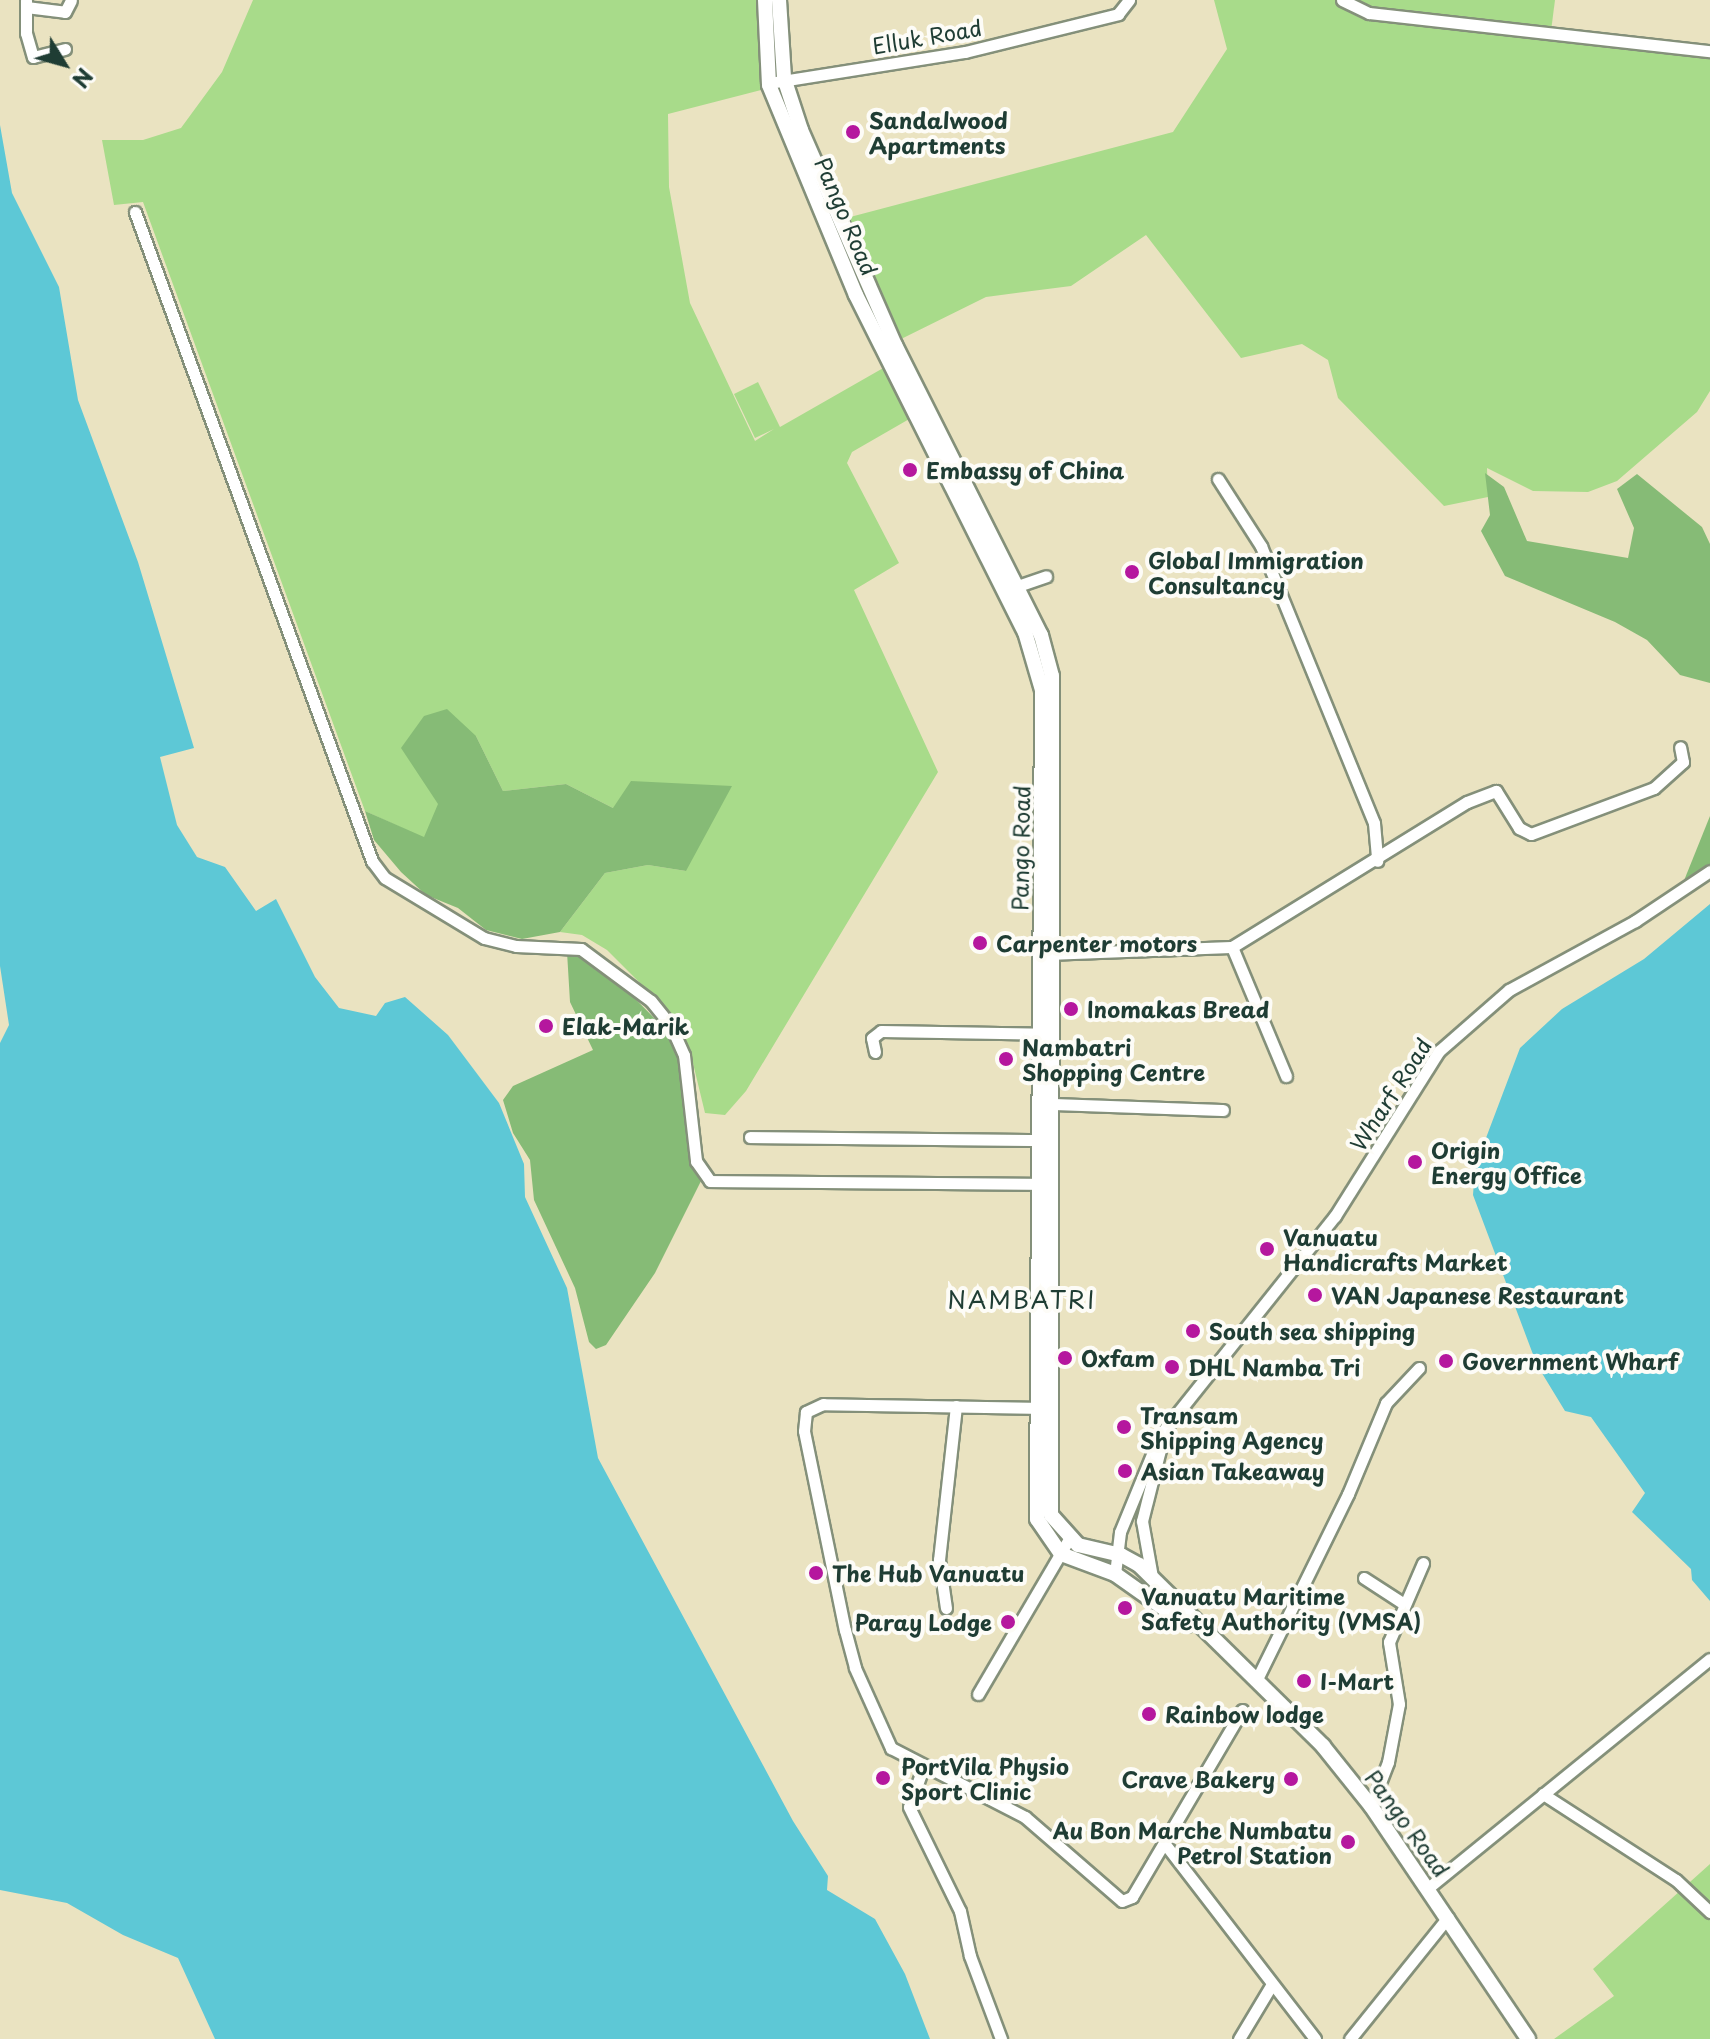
<!DOCTYPE html>
<style>
body{margin:0}
#map{position:relative;width:1710px;height:2039px;overflow:hidden;background:#eae3c1;font-family:"Playpen Sans",sans-serif}
div>[style]{position:absolute}
[style*='--x']{left:calc(var(--x)*1px);top:calc(var(--y)*1px);width:calc(var(--w)*1px);rotate:calc(var(--a)*1deg)}
.green>*{inset:0;background:#a8db8a}
.forest>*{inset:0;background:#86bb76}
.water>*{inset:0;background:#5dc8d6}
.roads{filter:drop-shadow(2px 0 #84907a) drop-shadow(-2px 0 #84907a) drop-shadow(0 2px #84907a) drop-shadow(0 -2px #84907a)}
.minor>*{height:11px;margin:-5.5px;padding:0 5.5px;transform-origin:5.5px;border-radius:5.5px;background:#fff}
.tertiary>*{height:14px;margin:-7px;padding:0 7px;transform-origin:7px;border-radius:7px;background:#fff}
.dots>*{width:22px;height:22px;translate:-50% -50%;box-sizing:border-box;border:4px solid #fdfcf7;border-radius:50%}
span{translate:-50% -50%;white-space:nowrap;text-align:center;line-height:1.15;-webkit-text-stroke:8px #fdfcf7;paint-order:stroke}
.street-label{font-size:22px;color:#1f3d34}
.poi-label{font-size:22px;color:#1f3d34;font-weight:700}
.left{translate:0 -50%;text-align:left}
.right{translate:-100% -50%;text-align:right}
.neighbourhood-label{font-size:24px;color:#1f3d34;letter-spacing:2px}
.north{position:absolute;left:24px;top:24px;width:80px;height:80px;-webkit-text-stroke:6px #fdfcf7;paint-order:stroke;rotate:127deg;font-size:22px;font-weight:700;line-height:32px;text-align:center;color:#1f3d34}
.north::after{content:'';display:block;margin:auto;width:28px;height:36px;background:#1f3d34;clip-path:polygon(50% 0,100% 100%,50% 72%,0 100%)}
</style>
<div id="map">
<div class="green">
<i style="clip-path:polygon(253px 0,777px 0,781px 85px,668px 114px,669px 187px,690px 303px,755px 441px,774px 429px,755px 438px,734px 394px,758px 382px,780px 427px,885px 367px,911px 418px,852px 452px,847px 463px,899px 563px,854px 590px,938px 772px,746px 1091px,725px 1115px,705px 1113px,691px 1055px,676px 1023px,655px 998px,607px 950px,582px 935px,560px 932px,605px 873px,648px 865px,686px 871px,613px 808px,566px 784px,503px 791px,476px 736px,424px 838px,365px 811px,143px 202px,114px 205px,102px 140px,143px 140px,181px 128px,222px 72px)"></i>
<i style="clip-path:polygon(1214px 0,1335px 0,1368px 20px,1710px 59px,1710px 391px,1697px 412px,1617px 481px,1588px 492px,1533px 491px,1487px 468px,1488px 497px,1444px 506px,1338px 398px,1328px 360px,1302px 344px,1241px 358px,1146px 235px,1071px 286px,986px 297px,893px 343px,835px 221px,1173px 132px,1227px 49px)"></i>
<i style="clip-path:polygon(1349px 0,1555px 0,1551px 31px,1371px 10px)"></i>
<i style="clip-path:polygon(1710px 1864px,1710px 2039px,1554px 2039px,1614px 1996px,1593px 1969px)"></i>
</div>
<div class="forest">
<i style="clip-path:polygon(1485px 473px,1504px 487px,1527px 541px,1628px 558px,1634px 528px,1617px 489px,1637px 474px,1702px 527px,1710px 544px,1710px 683px,1680px 675px,1647px 640px,1615px 622px,1505px 576px,1481px 531px,1490px 515px)"></i>
<i style="clip-path:polygon(447px 709px,476px 736px,503px 791px,566px 784px,613px 808px,631px 781px,732px 786px,686px 871px,648px 865px,605px 873px,560px 932px,522px 939px,486px 930px,458px 908px,426px 895px,401px 872px,374px 840px,365px 811px,424px 837px,438px 804px,401px 748px,424px 716px)"></i>
<i style="clip-path:polygon(1710px 816px,1710px 871px,1679px 893px)"></i>
<i style="clip-path:polygon(577px 949px,597px 960px,666px 1030px,679px 1057px,692px 1164px,701px 1181px,655px 1273px,606px 1345px,596px 1349px,589px 1342px,575px 1288px,534px 1200px,530px 1160px,513px 1133px,503px 1100px,513px 1086px,593px 1050px,570px 1002px,567px 952px)"></i>
</div>
<div class="water">
<i style="clip-path:polygon(0 125px,12px 193px,59px 287px,78px 400px,138px 562px,194px 748px,160px 757px,177px 825px,197px 857px,225px 867px,256px 911px,276px 899px,315px 977px,339px 1008px,376px 1016px,385px 1003px,405px 997px,448px 1035px,499px 1103px,524px 1164px,525px 1197px,567px 1288px,598px 1458px,793px 1821px,828px 1876px,827px 1890px,875px 1919px,905px 1974px,930px 2039px,215px 2039px,178px 1958px,123px 1935px,67px 1903px,0 1890px,0 1043px,9px 1025px,0 966px)"></i>
<i style="clip-path:polygon(1710px 904px,1710px 1601px,1692px 1580px,1691px 1569px,1632px 1512px,1645px 1493px,1591px 1417px,1565px 1411px,1537px 1365px,1473px 1195px,1475px 1167px,1520px 1048px,1562px 1009px,1644px 959px)"></i>
</div>
<div class="roads">
<div class="minor">
<i style="--x:26;--y:0;--w:33;--a:90"></i>
<i style="--x:26;--y:33;--w:25;--a:74"></i>
<i style="--x:33;--y:57;--w:33;--a:-14"></i>
<i style="--x:1342;--y:0;--w:30;--a:26"></i>
<i style="--x:1369;--y:13;--w:343;--a:6.4"></i>
<i style="--x:26;--y:7;--w:39;--a:7"></i>
<i style="--x:65;--y:12;--w:13;--a:-63"></i>
<i style="--x:769;--y:83;--w:198;--a:-9"></i>
<i style="--x:965;--y:52;--w:158;--a:-13.9"></i>
<i style="--x:1118;--y:14;--w:18;--a:-52"></i>
<i style="--x:135;--y:212;--w:691;--a:69.94"></i>
<i style="--x:372;--y:861;--w:21;--a:53"></i>
<i style="--x:385;--y:878;--w:116;--a:31.2"></i>
<i style="--x:484;--y:938;--w:33;--a:14"></i>
<i style="--x:516;--y:946;--w:65;--a:2.6"></i>
<i style="--x:581;--y:949;--w:87;--a:36.6"></i>
<i style="--x:651;--y:1001;--w:32;--a:51"></i>
<i style="--x:671;--y:1026;--w:32;--a:66"></i>
<i style="--x:684;--y:1055;--w:107;--a:83.5"></i>
<i style="--x:696;--y:1161;--w:24;--a:55"></i>
<i style="--x:710;--y:1181;--w:337;--a:0.5"></i>
<i style="--x:1218;--y:479;--w:80;--a:57.3"></i>
<i style="--x:1261;--y:546;--w:299;--a:67.8"></i>
<i style="--x:1374;--y:823;--w:38;--a:85"></i>
<i style="--x:1012;--y:588;--w:36;--a:-19"></i>
<i style="--x:1232;--y:947;--w:140;--a:67.3"></i>
<i style="--x:1046;--y:954;--w:186;--a:-2.2"></i>
<i style="--x:1232;--y:947;--w:276;--a:-31.7"></i>
<i style="--x:1467;--y:802;--w:31;--a:-21"></i>
<i style="--x:1496;--y:791;--w:44;--a:58.1"></i>
<i style="--x:1519;--y:828;--w:13;--a:27"></i>
<i style="--x:1531;--y:834;--w:131;--a:-20.5"></i>
<i style="--x:1654;--y:788;--w:39;--a:-42"></i>
<i style="--x:1683;--y:762;--w:15;--a:-101"></i>
<i style="--x:875;--y:1052;--w:14;--a:-102"></i>
<i style="--x:872;--y:1038;--w:11;--a:-38"></i>
<i style="--x:881;--y:1031;--w:164;--a:1"></i>
<i style="--x:1052;--y:1104;--w:171;--a:2"></i>
<i style="--x:750;--y:1137;--w:297;--a:0.6"></i>
<i style="--x:1044;--y:1408;--w:221;--a:-179"></i>
<i style="--x:823;--y:1404;--w:19;--a:155"></i>
<i style="--x:806;--y:1412;--w:19;--a:96"></i>
<i style="--x:804;--y:1431;--w:203;--a:78.4"></i>
<i style="--x:845;--y:1630;--w:39;--a:75"></i>
<i style="--x:855;--y:1668;--w:88;--a:65.8"></i>
<i style="--x:891;--y:1748;--w:151;--a:27.2"></i>
<i style="--x:1025;--y:1817;--w:128;--a:40.9"></i>
<i style="--x:1122;--y:1901;--w:11;--a:-22"></i>
<i style="--x:1132;--y:1897;--w:217;--a:-59.5"></i>
<i style="--x:1115;--y:1574;--w:42;--a:-83.2"></i>
<i style="--x:1120;--y:1532;--w:105;--a:-67.6"></i>
<i style="--x:1160;--y:1435;--w:280;--a:-51.4"></i>
<i style="--x:1335;--y:1216;--w:195;--a:-57.8"></i>
<i style="--x:1439;--y:1051;--w:93;--a:-41.1"></i>
<i style="--x:1509;--y:990;--w:144;--a:-28.7"></i>
<i style="--x:1635;--y:921;--w:90;--a:-33.7"></i>
<i style="--x:1152;--y:1577;--w:57;--a:-100.1"></i>
<i style="--x:1142;--y:1521;--w:77;--a:-75.8"></i>
<i style="--x:1364;--y:1578;--w:48;--a:33"></i>
<i style="--x:946;--y:1608;--w:49;--a:-98.3"></i>
<i style="--x:939;--y:1560;--w:155;--a:-83.7"></i>
<i style="--x:1257;--y:1679;--w:206;--a:-63.8"></i>
<i style="--x:1348;--y:1494;--w:99;--a:-67.3"></i>
<i style="--x:1386;--y:1403;--w:48;--a:-46.7"></i>
<i style="--x:978;--y:1694;--w:180;--a:-59.6"></i>
<i style="--x:923;--y:1768;--w:41;--a:109.7"></i>
<i style="--x:909;--y:1807;--w:116;--a:63.9"></i>
<i style="--x:960;--y:1911;--w:46;--a:77.5"></i>
<i style="--x:970;--y:1956;--w:89;--a:69.5"></i>
<i style="--x:1543;--y:1794;--w:158;--a:32.9"></i>
<i style="--x:1676;--y:1880;--w:47;--a:43.3"></i>
<i style="--x:1371;--y:1806;--w:47;--a:-68.9"></i>
<i style="--x:1388;--y:1762;--w:59;--a:-79.3"></i>
<i style="--x:1399;--y:1704;--w:63;--a:-99.2"></i>
<i style="--x:1389;--y:1642;--w:86;--a:-66.7"></i>
<i style="--x:1165;--y:1844;--w:246;--a:52.4"></i>
<i style="--x:1428;--y:1888;--w:363;--a:-39.1"></i>
<i style="--x:1239;--y:2039;--w:64;--a:-59"></i>
<i style="--x:1350;--y:2039;--w:156;--a:-51.2"></i>
</div>
<div class="tertiary">
<i style="--x:765;--y:0;--w:85;--a:87.3"></i>
<i style="--x:769;--y:85;--w:227;--a:67.5"></i>
<i style="--x:856;--y:295;--w:377;--a:63.4"></i>
<i style="--x:1025;--y:632;--w:60;--a:73.7"></i>
<i style="--x:1042;--y:690;--w:829;--a:90.35"></i>
<i style="--x:1037;--y:1519;--w:42;--a:55.6"></i>
<i style="--x:1061;--y:1554;--w:58;--a:20.3"></i>
<i style="--x:1115;--y:1574;--w:88;--a:35.3"></i>
<i style="--x:779;--y:0;--w:78;--a:86.3"></i>
<i style="--x:784;--y:78;--w:55;--a:71.9"></i>
<i style="--x:801;--y:130;--w:235;--a:66.4"></i>
<i style="--x:895;--y:345;--w:325;--a:63.3"></i>
<i style="--x:1041;--y:635;--w:42;--a:75"></i>
<i style="--x:1052;--y:676;--w:839;--a:90.07"></i>
<i style="--x:1051;--y:1515;--w:40;--a:48"></i>
<i style="--x:1078;--y:1545;--w:44;--a:13.1"></i>
<i style="--x:1121;--y:1555;--w:21;--a:29"></i>
<i style="--x:1139;--y:1565;--w:258;--a:44.5"></i>
<i style="--x:1323;--y:1746;--w:77;--a:51.3"></i>
<i style="--x:1371;--y:1806;--w:281;--a:56"></i>
</div>
</div>
<div class="dots">
<i style="left:853px;top:132px;background:#b5179e"></i>
<i style="left:910px;top:470px;background:#b5179e"></i>
<i style="left:1132px;top:572px;background:#b5179e"></i>
<i style="left:980px;top:943px;background:#b5179e"></i>
<i style="left:1071px;top:1009px;background:#b5179e"></i>
<i style="left:546px;top:1026px;background:#b5179e"></i>
<i style="left:1006px;top:1059px;background:#b5179e"></i>
<i style="left:1415px;top:1162px;background:#b5179e"></i>
<i style="left:1267px;top:1249px;background:#b5179e"></i>
<i style="left:1315px;top:1295px;background:#b5179e"></i>
<i style="left:1193px;top:1331px;background:#b5179e"></i>
<i style="left:1065px;top:1358px;background:#b5179e"></i>
<i style="left:1446px;top:1361px;background:#b5179e"></i>
<i style="left:1172px;top:1367px;background:#b5179e"></i>
<i style="left:1124px;top:1427px;background:#b5179e"></i>
<i style="left:1125px;top:1471px;background:#b5179e"></i>
<i style="left:816px;top:1573px;background:#b5179e"></i>
<i style="left:1125px;top:1608px;background:#b5179e"></i>
<i style="left:1008px;top:1622px;background:#b5179e"></i>
<i style="left:1304px;top:1681px;background:#b5179e"></i>
<i style="left:1149px;top:1714px;background:#b5179e"></i>
<i style="left:883px;top:1778px;background:#b5179e"></i>
<i style="left:1291px;top:1779px;background:#b5179e"></i>
<i style="left:1348px;top:1842px;background:#b5179e"></i>
</div>
<div class="street-label">
<span style="left:927px;top:36px;rotate:-10deg">Elluk Road</span>
<span style="left:847px;top:216px;rotate:67deg">Pango Road</span>
<span style="left:1020px;top:848px;rotate:-89deg">Pango Road</span>
<span style="left:1390px;top:1094px;rotate:-57deg">Wharf Road</span>
<span style="left:1408px;top:1823px;rotate:54deg">Pango Road</span>
</div>
<div class="poi-label">
<span class="left" style="left:869px;top:132px">Sandalwood<br>Apartments</span>
<span class="left" style="left:926px;top:470px">Embassy of China</span>
<span class="left" style="left:1148px;top:572px">Global Immigration<br>Consultancy</span>
<span class="left" style="left:996px;top:943px">Carpenter motors</span>
<span class="left" style="left:1087px;top:1009px">Inomakas Bread</span>
<span class="left" style="left:562px;top:1026px">Elak-Marik</span>
<span class="left" style="left:1022px;top:1059px">Nambatri<br>Shopping Centre</span>
<span class="left" style="left:1431px;top:1162px">Origin<br>Energy Office</span>
<span class="left" style="left:1283px;top:1249px">Vanuatu<br>Handicrafts Market</span>
<span class="left" style="left:1331px;top:1295px">VAN Japanese Restaurant</span>
<span class="left" style="left:1209px;top:1331px">South sea shipping</span>
<span class="left" style="left:1081px;top:1358px">Oxfam</span>
<span class="left" style="left:1462px;top:1361px">Government Wharf</span>
<span class="left" style="left:1188px;top:1367px">DHL Namba Tri</span>
<span class="left" style="left:1140px;top:1427px">Transam<br>Shipping Agency</span>
<span class="left" style="left:1141px;top:1471px">Asian Takeaway</span>
<span class="left" style="left:832px;top:1573px">The Hub Vanuatu</span>
<span class="left" style="left:1141px;top:1608px">Vanuatu Maritime<br>Safety Authority (VMSA)</span>
<span class="right" style="left:992px;top:1622px">Paray Lodge</span>
<span class="left" style="left:1320px;top:1681px">I-Mart</span>
<span class="left" style="left:1165px;top:1714px">Rainbow lodge</span>
<span class="left" style="left:901px;top:1778px">PortVila Physio<br>Sport Clinic</span>
<span class="right" style="left:1275px;top:1779px">Crave Bakery</span>
<span class="right" style="left:1332px;top:1842px">Au Bon Marche Numbatu<br>Petrol Station</span>
</div>
<div class="neighbourhood-label">
<span style="left:1022px;top:1300px">NAMBATRI</span>
</div>
<div class="north">N</div>
</div>
